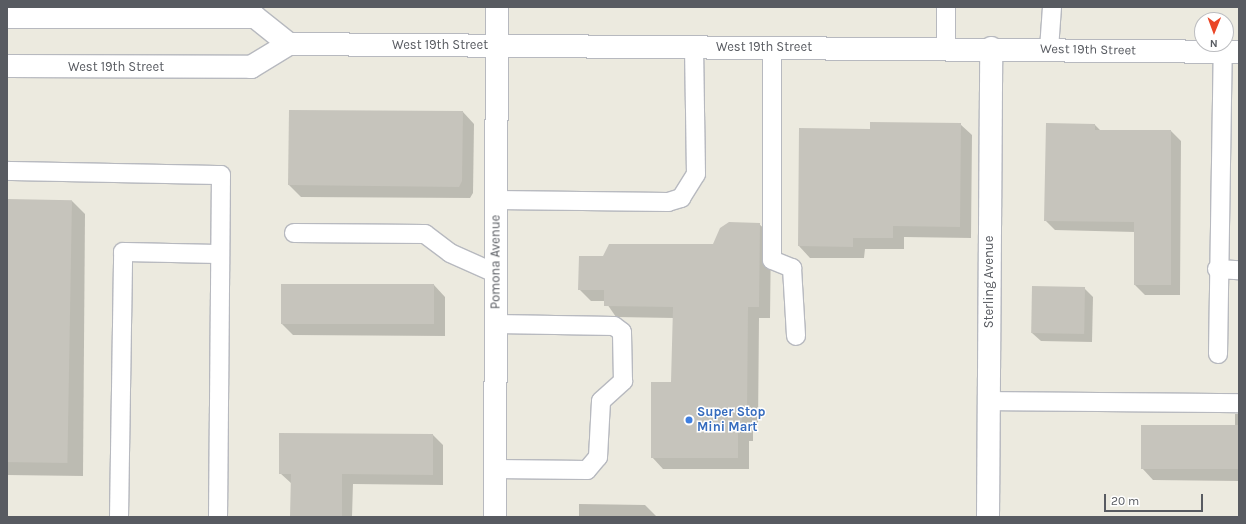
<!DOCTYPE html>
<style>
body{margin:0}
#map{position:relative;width:1246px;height:524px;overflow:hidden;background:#eceadf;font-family:Karla,sans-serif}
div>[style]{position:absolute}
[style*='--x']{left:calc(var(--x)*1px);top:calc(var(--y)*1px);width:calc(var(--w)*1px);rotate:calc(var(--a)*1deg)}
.shadow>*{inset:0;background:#0003}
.building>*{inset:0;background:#c6c4bc;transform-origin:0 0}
.roads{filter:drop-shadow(1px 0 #b7b9bf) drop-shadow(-1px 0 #b7b9bf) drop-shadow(0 1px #b7b9bf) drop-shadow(0 -1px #b7b9bf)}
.lane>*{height:18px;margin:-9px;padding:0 9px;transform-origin:9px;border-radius:9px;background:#fff}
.street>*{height:22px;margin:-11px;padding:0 11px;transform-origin:11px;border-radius:11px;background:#fff}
.secondary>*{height:22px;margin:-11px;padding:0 11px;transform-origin:11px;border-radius:11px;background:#fff}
.dots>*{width:11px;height:11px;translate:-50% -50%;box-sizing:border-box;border:2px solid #fff;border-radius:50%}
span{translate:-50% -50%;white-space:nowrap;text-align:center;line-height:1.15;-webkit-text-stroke:3px #fff;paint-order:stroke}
.street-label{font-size:13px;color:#585b61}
.shop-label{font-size:13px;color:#366cbe;font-weight:700}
.left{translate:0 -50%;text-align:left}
.frame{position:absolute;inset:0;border:8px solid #585b61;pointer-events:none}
.north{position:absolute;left:1194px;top:12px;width:40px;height:40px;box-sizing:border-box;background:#fff;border:1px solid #bcbdc0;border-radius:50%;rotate:181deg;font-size:11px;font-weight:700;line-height:16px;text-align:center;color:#585b61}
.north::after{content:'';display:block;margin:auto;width:14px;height:18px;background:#ea4627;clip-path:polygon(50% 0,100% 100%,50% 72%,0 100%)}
.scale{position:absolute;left:1104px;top:494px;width:99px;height:18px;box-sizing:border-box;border:2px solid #585b61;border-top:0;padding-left:5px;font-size:12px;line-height:14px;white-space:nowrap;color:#585b61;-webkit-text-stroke:3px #fff;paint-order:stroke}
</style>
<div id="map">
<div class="shadow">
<i style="clip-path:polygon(290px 111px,463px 112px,474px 124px,473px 193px,470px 198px,301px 197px,289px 185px)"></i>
<i style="clip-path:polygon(960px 124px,972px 135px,971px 238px,904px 237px,904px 249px,865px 249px,864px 258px,810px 258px,799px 246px,800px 129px,871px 130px)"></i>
<i style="clip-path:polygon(1095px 125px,1101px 131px,1171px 131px,1181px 141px,1180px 295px,1145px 295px,1135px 285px,1135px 232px,1055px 230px,1045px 220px)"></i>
<i style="clip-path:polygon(7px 200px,72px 201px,85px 214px,83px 476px,7px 475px)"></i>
<i style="clip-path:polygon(759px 224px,771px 235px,770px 318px,759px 318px,758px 426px,753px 425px,753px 441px,749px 441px,749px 469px,663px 469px,652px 457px,672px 383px,674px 318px,616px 317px,605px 301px,591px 301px,579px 289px,603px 257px,713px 245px)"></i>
<i style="clip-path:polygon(434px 285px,445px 297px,445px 336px,293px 335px,281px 323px)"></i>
<i style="clip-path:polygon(1084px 288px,1093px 297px,1092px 342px,1041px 341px,1032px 333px)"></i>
<i style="clip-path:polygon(1235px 414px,1239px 414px,1239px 481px,1153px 480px,1142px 468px,1235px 426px)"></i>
<i style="clip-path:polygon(433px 435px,443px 445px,443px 485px,353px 484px,352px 517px,291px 517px,292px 484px,280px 473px)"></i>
<i style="clip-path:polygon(579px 504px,645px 505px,657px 517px,579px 517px)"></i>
</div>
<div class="building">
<i style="clip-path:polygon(289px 110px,463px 111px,462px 181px,459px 187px,288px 185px)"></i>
<i style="clip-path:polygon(870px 122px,961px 123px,960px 227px,893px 226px,893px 238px,853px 238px,853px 247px,798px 246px,799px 128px,870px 129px)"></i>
<i style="clip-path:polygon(1046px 123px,1095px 124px,1095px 130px,1171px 130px,1171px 285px,1134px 285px,1134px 222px,1044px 221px)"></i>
<i style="left:7px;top:199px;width:65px;height:263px;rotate:1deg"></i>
<i style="clip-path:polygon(729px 222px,760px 223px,759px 307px,748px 307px,747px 414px,742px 414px,741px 430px,738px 430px,738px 458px,651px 458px,651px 382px,671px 382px,673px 307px,604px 306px,604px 290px,578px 290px,579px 256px,603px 256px,609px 244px,713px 244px,720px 228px)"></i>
<i style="left:281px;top:284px;width:153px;height:40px"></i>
<i style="left:1032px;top:286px;width:53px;height:47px;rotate:1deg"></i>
<i style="left:1141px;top:425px;width:98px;height:44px"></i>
<i style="clip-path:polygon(279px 433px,433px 434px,433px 475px,342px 474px,342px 517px,290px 517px,291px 474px,279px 474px)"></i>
</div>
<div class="roads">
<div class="lane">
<i style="--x:772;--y:47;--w:213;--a:90"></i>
<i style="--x:772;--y:260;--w:22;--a:22"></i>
<i style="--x:792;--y:268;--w:68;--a:86.6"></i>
<i style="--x:946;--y:48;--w:41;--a:-90"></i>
<i style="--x:1049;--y:49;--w:42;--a:-85.9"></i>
<i style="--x:7;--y:171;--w:214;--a:1.1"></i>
<i style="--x:221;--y:175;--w:342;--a:90.5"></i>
<i style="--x:496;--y:200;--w:172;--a:0.7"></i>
<i style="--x:668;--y:202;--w:14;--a:-17"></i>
<i style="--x:681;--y:198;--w:28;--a:-58"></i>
<i style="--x:696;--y:174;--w:128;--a:-90.9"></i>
<i style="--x:294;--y:233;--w:131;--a:0.4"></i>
<i style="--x:425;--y:234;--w:31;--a:37"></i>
<i style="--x:450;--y:253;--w:51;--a:24.1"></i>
<i style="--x:1217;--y:269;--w:22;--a:3"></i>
<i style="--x:1218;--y:354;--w:303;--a:-89.1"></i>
<i style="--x:988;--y:401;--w:251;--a:0.5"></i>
<i style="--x:495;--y:469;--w:92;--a:0.6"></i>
<i style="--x:587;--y:470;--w:17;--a:-50"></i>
<i style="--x:598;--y:457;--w:56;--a:-86.9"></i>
<i style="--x:601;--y:401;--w:30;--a:-42"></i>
<i style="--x:623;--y:381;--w:49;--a:-91.2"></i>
<i style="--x:622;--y:332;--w:10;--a:-143"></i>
<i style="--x:614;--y:326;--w:118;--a:-179"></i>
<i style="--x:119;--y:517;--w:265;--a:-89.1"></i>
<i style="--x:123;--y:252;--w:97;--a:1.2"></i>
</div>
<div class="street">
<i style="--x:988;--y:517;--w:469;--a:-89.6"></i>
</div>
<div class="secondary">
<i style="--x:7;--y:17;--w:248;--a:0"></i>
<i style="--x:255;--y:17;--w:43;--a:38.5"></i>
<i style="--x:7;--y:66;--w:244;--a:0.2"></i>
<i style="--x:251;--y:67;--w:44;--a:-31.2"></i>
<i style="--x:289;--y:44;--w:950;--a:0.48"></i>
<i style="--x:495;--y:517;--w:510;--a:-89.78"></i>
</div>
</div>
<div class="dots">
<i style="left:689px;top:420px;background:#3f7fe0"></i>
</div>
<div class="street-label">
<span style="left:440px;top:45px">West 19th Street</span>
<span style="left:764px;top:47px">West 19th Street</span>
<span style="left:1088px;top:50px;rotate:1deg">West 19th Street</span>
<span style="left:116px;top:67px">West 19th Street</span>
<span style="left:496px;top:262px;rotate:-90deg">Pomona Avenue</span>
<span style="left:989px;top:282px;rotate:-90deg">Sterling Avenue</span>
</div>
<div class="shop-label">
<span class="left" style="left:697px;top:420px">Super Stop<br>Mini Mart</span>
</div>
<div class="frame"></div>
<div class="north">N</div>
<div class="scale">20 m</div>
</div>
